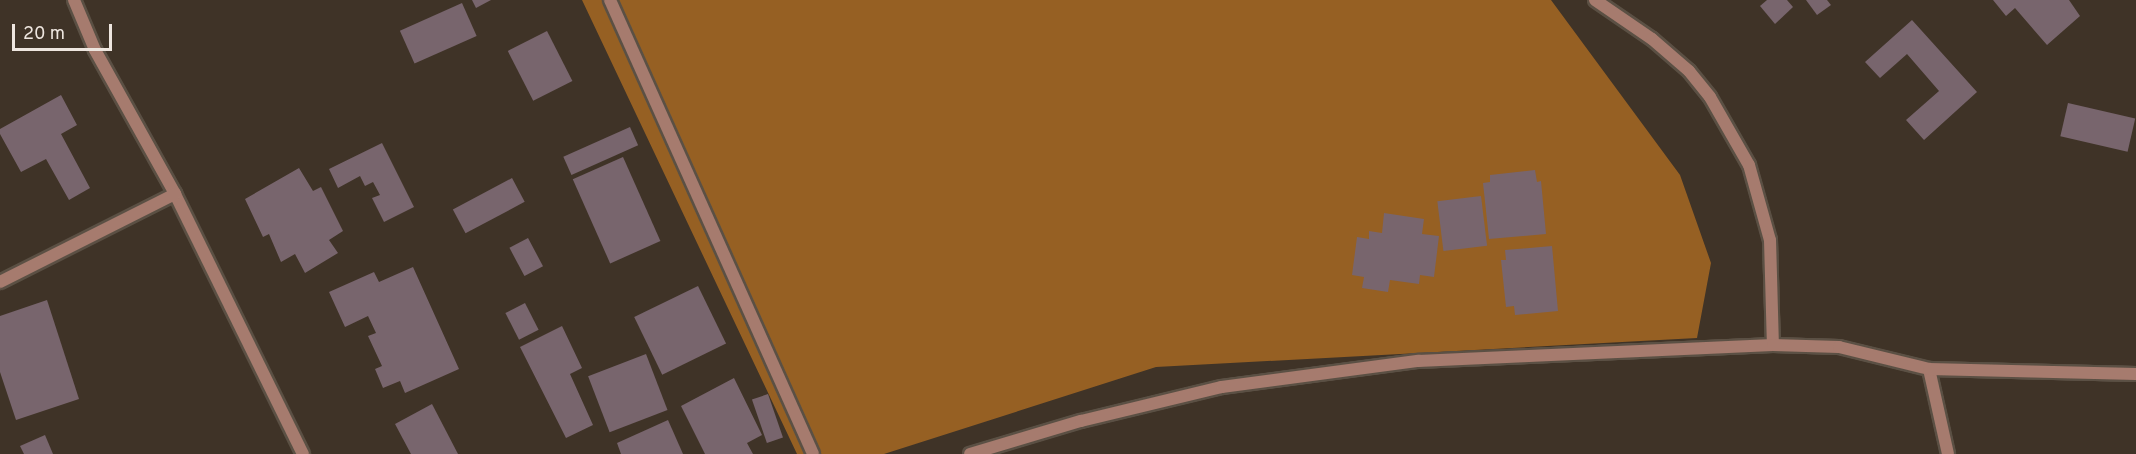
<!DOCTYPE html>
<style>
body{margin:0}
#map{position:relative;width:2136px;height:454px;overflow:hidden;background:#3f3327;font-family:Overpass,sans-serif}
div>[style]{position:absolute}
[style*='--x']{left:calc(var(--x)*1px);top:calc(var(--y)*1px);width:calc(var(--w)*1px);rotate:calc(var(--a)*1deg)}
.forest>*{inset:0;background:#966023}
.building>*{inset:0;background:#78656d;transform-origin:0 0}
.roads{filter:drop-shadow(2px 0 #5b5044) drop-shadow(-2px 0 #5b5044) drop-shadow(0 2px #5b5044) drop-shadow(0 -2px #5b5044)}
.minor>*{height:12px;margin:-6px;padding:0 6px;transform-origin:6px;border-radius:6px;background:#a67b6e}
span{translate:-50% -50%;white-space:nowrap;text-align:center;line-height:1.15;-webkit-text-stroke:6px #3f3327;paint-order:stroke}
.scale{position:absolute;left:12px;top:24px;width:100px;height:27px;box-sizing:border-box;border:3px solid #eee6df;border-top:0;padding-left:8px;font-size:18px;line-height:21px;white-space:nowrap;color:#eee6df;-webkit-text-stroke:4px #3f3327;paint-order:stroke}
</style>
<div id="map">
<div class="forest">
<i style="clip-path:polygon(582px 0,1551px 0,1680px 175px,1711px 263px,1697px 338px,1156px 367px,884px 454px,797px 454px)"></i>
</div>
<div class="building">
<i style="clip-path:polygon(472px 0,491px 0,476px 8px)"></i>
<i style="clip-path:polygon(1767px 0,1787px 0,1793px 7px,1775px 24px,1760px 6px)"></i>
<i style="clip-path:polygon(1806px 0,1827px 0,1831px 5px,1817px 15px)"></i>
<i style="clip-path:polygon(1993px 0,2069px 0,2080px 16px,2047px 45px,2015px 8px,2006px 16px)"></i>
<i style="left:462px;top:3px;width:36px;height:68px;rotate:66deg"></i>
<i style="clip-path:polygon(1912px 20px,1977px 92px,1924px 140px,1906px 120px,1939px 91px,1907px 54px,1880px 78px,1865px 62px)"></i>
<i style="left:547px;top:31px;width:56px;height:44px;rotate:63deg"></i>
<i style="clip-path:polygon(61px 95px,77px 125px,61px 134px,90px 188px,69px 200px,46px 159px,21px 172px,0 134px,0 129px)"></i>
<i style="left:2068px;top:103px;width:69px;height:34px;rotate:13deg"></i>
<i style="left:630px;top:127px;width:20px;height:73px;rotate:66deg"></i>
<i style="clip-path:polygon(382px 143px,414px 207px,384px 222px,372px 198px,380px 195px,373px 182px,365px 186px,360px 176px,338px 188px,329px 169px)"></i>
<i style="left:623px;top:157px;width:92px;height:55px;rotate:66deg"></i>
<i style="clip-path:polygon(299px 168px,313px 191px,321px 187px,343px 231px,329px 240px,338px 253px,305px 273px,295px 254px,281px 262px,269px 234px,263px 237px,245px 199px)"></i>
<i style="clip-path:polygon(1535px 170px,1537px 182px,1541px 181px,1546px 234px,1489px 239px,1483px 183px,1490px 182px,1490px 175px)"></i>
<i style="left:512px;top:178px;width:27px;height:67px;rotate:62deg"></i>
<i style="left:1481px;top:196px;width:50px;height:44px;rotate:83deg"></i>
<i style="clip-path:polygon(1384px 213px,1424px 219px,1422px 234px,1439px 236px,1434px 277px,1420px 275px,1419px 284px,1390px 280px,1388px 292px,1362px 288px,1364px 277px,1352px 275px,1357px 237px,1369px 239px,1369px 231px,1382px 233px)"></i>
<i style="left:528px;top:238px;width:32px;height:21px;rotate:62deg"></i>
<i style="clip-path:polygon(1552px 246px,1558px 311px,1515px 315px,1514px 306px,1506px 307px,1501px 260px,1506px 260px,1505px 250px)"></i>
<i style="clip-path:polygon(413px 267px,459px 369px,405px 393px,400px 381px,383px 388px,375px 369px,382px 366px,368px 336px,376px 333px,368px 316px,345px 327px,329px 292px,374px 272px,379px 282px)"></i>
<i style="left:698px;top:286px;width:64px;height:71px;rotate:64deg"></i>
<i style="clip-path:polygon(47px 300px,79px 399px,16px 420px,0 372px,0 316px)"></i>
<i style="left:525px;top:303px;width:30px;height:22px;rotate:63deg"></i>
<i style="clip-path:polygon(562px 326px,582px 368px,570px 374px,593px 425px,566px 438px,520px 347px)"></i>
<i style="left:646px;top:354px;width:60px;height:62px;rotate:69deg"></i>
<i style="clip-path:polygon(734px 378px,762px 435px,747px 443px,753px 454px,705px 454px,681px 406px)"></i>
<i style="left:768px;top:394px;width:46px;height:17px;rotate:71deg"></i>
<i style="clip-path:polygon(432px 404px,458px 454px,411px 454px,395px 424px)"></i>
<i style="clip-path:polygon(668px 420px,683px 454px,621px 454px,617px 443px)"></i>
<i style="clip-path:polygon(45px 435px,53px 454px,24px 454px,20px 446px)"></i>
</div>
<div class="roads">
<div class="minor">
<i style="--x:74;--y:0;--w:54;--a:67.2"></i>
<i style="--x:95;--y:50;--w:165;--a:60.9"></i>
<i style="--x:175;--y:194;--w:290;--a:63.8"></i>
<i style="--x:610;--y:0;--w:497;--a:65.9"></i>
<i style="--x:1595;--y:0;--w:69;--a:34.4"></i>
<i style="--x:1652;--y:39;--w:49;--a:40.9"></i>
<i style="--x:1689;--y:71;--w:33;--a:51"></i>
<i style="--x:1710;--y:97;--w:78;--a:60.2"></i>
<i style="--x:1749;--y:165;--w:78;--a:74.4"></i>
<i style="--x:1770;--y:240;--w:105;--a:88.4"></i>
<i style="--x:0;--y:282;--w:196;--a:-26.7"></i>
<i style="--x:1929;--y:369;--w:87;--a:77.4"></i>
<i style="--x:970;--y:454;--w:116;--a:-16.6"></i>
<i style="--x:1081;--y:421;--w:145;--a:-13.6"></i>
<i style="--x:1222;--y:387;--w:198;--a:-7.6"></i>
<i style="--x:1418;--y:361;--w:355;--a:-2.6"></i>
<i style="--x:1773;--y:345;--w:66;--a:1.7"></i>
<i style="--x:1839;--y:347;--w:93;--a:13.7"></i>
<i style="--x:1929;--y:369;--w:207;--a:1.4"></i>
</div>
</div>
<div class="scale">20 m</div>
</div>
